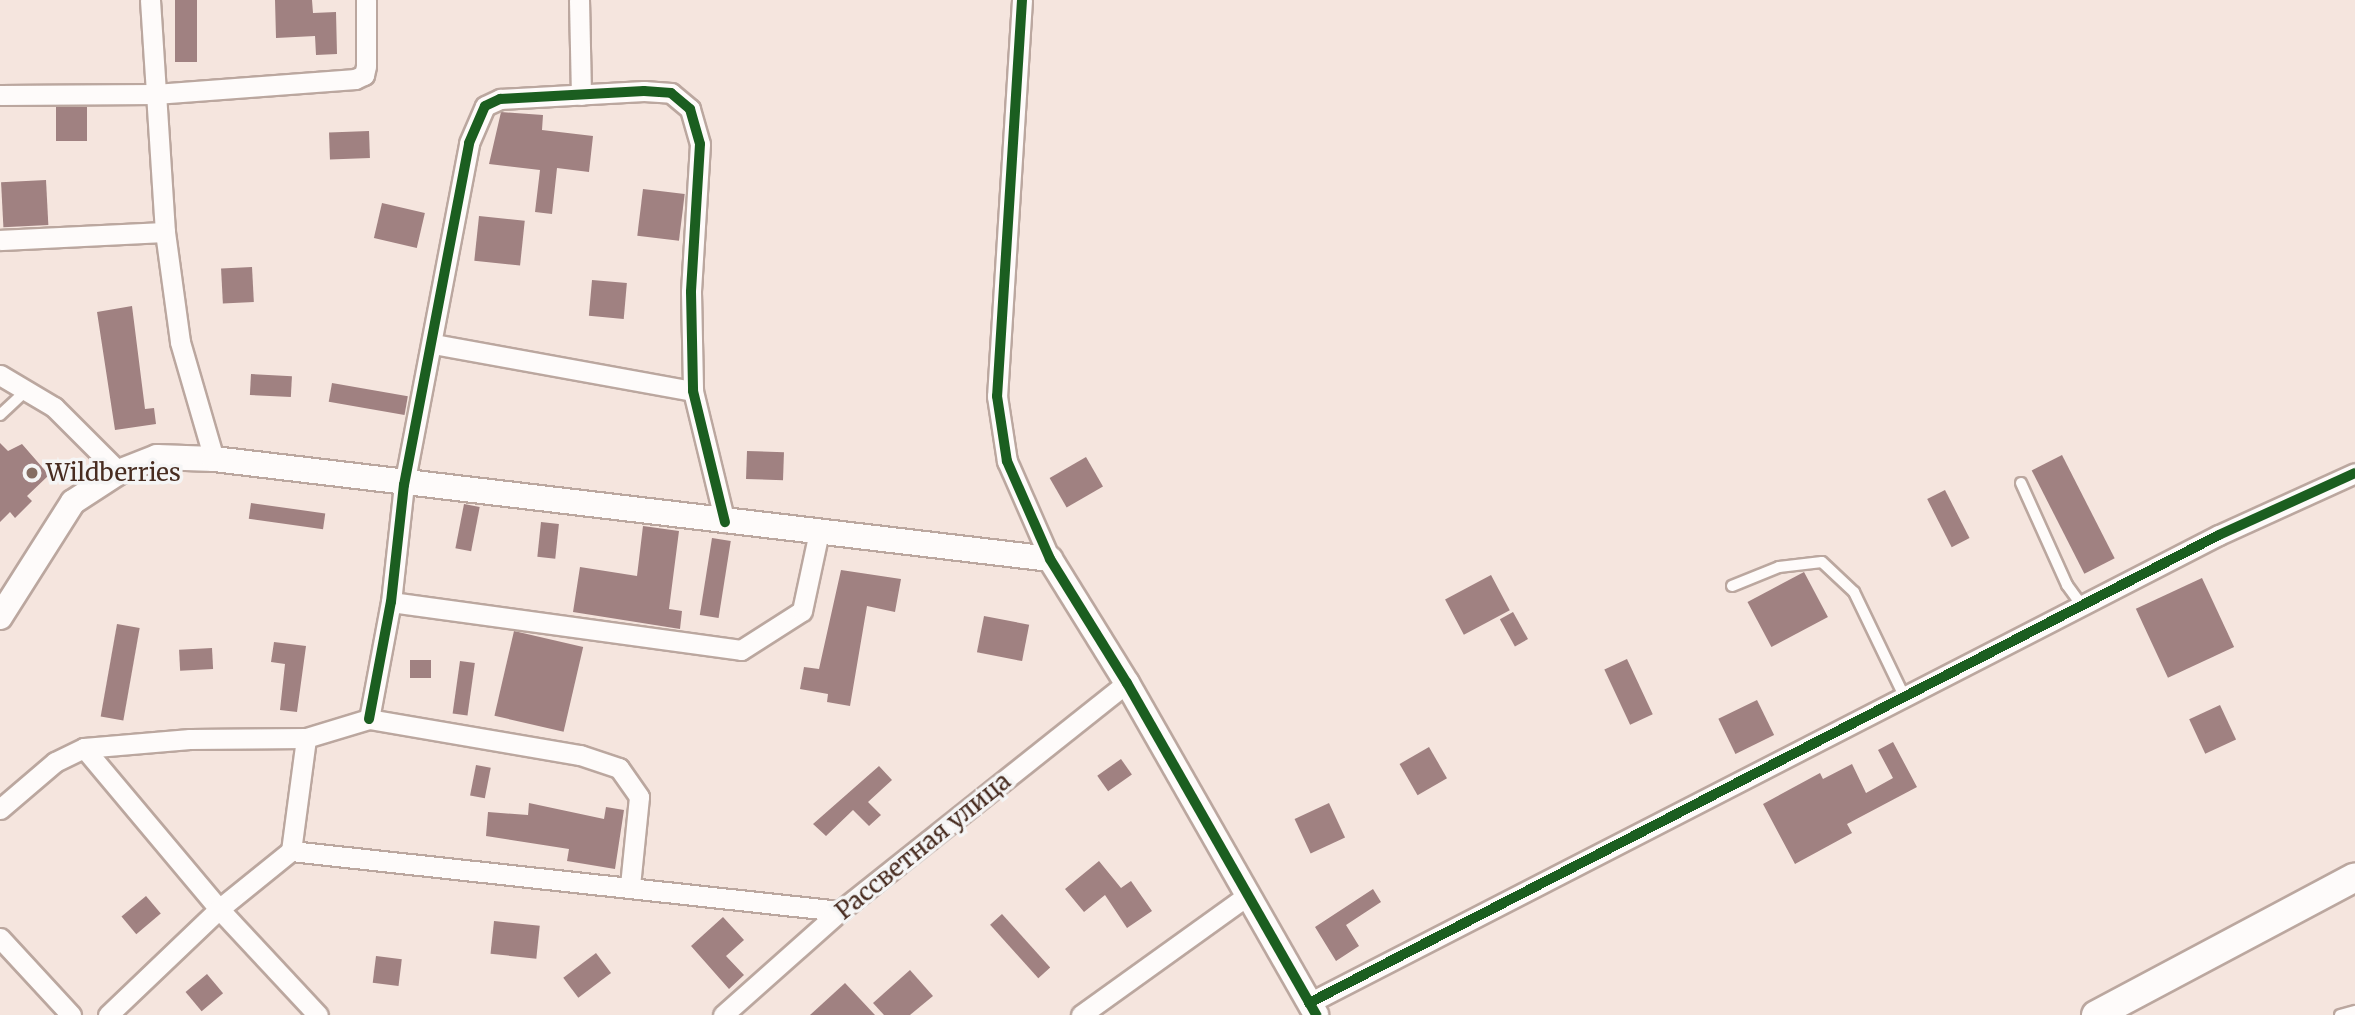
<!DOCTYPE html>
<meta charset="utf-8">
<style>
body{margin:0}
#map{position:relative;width:2355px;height:1015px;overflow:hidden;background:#f5e5de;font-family:Merriweather,serif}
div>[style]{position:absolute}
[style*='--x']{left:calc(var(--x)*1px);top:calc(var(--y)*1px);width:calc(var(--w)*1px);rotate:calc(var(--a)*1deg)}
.building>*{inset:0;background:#a08181;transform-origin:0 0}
.roads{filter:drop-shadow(2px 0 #bba79f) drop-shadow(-2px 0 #bba79f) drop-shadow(0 2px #bba79f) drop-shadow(0 -2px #bba79f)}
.service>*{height:10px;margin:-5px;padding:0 5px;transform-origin:5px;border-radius:5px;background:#fefbfa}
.minor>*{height:19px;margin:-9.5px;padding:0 9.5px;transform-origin:9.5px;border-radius:9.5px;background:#fefbfa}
.tertiary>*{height:24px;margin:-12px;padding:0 12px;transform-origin:12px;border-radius:12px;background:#fefbfa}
.secondary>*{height:28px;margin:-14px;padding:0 14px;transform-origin:14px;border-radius:14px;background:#fefbfa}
.cycleway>*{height:10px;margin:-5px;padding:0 5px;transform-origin:5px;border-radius:5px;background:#1b5e20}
.dots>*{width:19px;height:19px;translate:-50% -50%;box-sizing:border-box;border:4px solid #f5f5f5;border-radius:50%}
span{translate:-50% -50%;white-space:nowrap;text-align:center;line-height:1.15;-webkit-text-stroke:7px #f5f5f5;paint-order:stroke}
.poi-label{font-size:24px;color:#482c20}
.left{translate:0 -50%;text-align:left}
.street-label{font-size:24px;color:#482c20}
</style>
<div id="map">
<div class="building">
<i style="left:175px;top:0;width:22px;height:62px"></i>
<i style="clip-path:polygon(275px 0,312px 0,313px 13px,336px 12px,337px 54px,316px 55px,315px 36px,276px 38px)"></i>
<i style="left:56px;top:107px;width:31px;height:34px"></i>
<i style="clip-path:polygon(501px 112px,543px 115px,542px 130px,593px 136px,589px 172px,557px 168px,552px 214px,535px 212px,540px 170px,489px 164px)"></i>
<i style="left:369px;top:131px;width:27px;height:40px;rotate:88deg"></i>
<i style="left:46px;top:180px;width:45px;height:45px;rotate:87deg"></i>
<i style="left:643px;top:189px;width:42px;height:47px;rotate:7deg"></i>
<i style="left:382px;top:203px;width:44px;height:36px;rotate:13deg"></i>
<i style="left:479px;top:216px;width:46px;height:45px;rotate:6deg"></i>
<i style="left:252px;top:267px;width:35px;height:31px;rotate:87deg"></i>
<i style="left:592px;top:280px;width:35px;height:36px;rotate:5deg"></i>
<i style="clip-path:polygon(132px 306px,145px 409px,154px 408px,156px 424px,115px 430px,97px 312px)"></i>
<i style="left:251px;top:374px;width:41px;height:21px;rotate:3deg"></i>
<i style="left:332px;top:383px;width:77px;height:19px;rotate:10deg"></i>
<i style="clip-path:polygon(0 443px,8px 451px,22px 444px,49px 475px,27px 496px,32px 501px,15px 518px,10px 512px,0 522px)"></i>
<i style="left:747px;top:451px;width:37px;height:28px;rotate:2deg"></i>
<i style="left:2062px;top:455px;width:116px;height:34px;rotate:63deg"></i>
<i style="left:1086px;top:457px;width:34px;height:42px;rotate:60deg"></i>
<i style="left:1945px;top:490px;width:54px;height:20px;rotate:63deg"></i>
<i style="left:251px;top:503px;width:75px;height:16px;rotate:8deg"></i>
<i style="left:464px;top:504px;width:16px;height:45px;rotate:11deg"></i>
<i style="left:541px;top:522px;width:18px;height:35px;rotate:6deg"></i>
<i style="clip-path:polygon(643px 526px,679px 531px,669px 609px,682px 611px,680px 629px,573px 612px,580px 567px,637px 576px)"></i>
<i style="left:712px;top:538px;width:19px;height:78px;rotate:9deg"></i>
<i style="clip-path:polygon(841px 570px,901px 579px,895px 612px,867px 606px,850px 706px,827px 702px,828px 694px,800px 689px,804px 667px,819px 669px)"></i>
<i style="left:1804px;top:572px;width:51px;height:64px;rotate:62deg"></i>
<i style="left:1491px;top:575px;width:40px;height:52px;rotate:62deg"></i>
<i style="left:2202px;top:578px;width:76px;height:73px;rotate:65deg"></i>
<i style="left:1513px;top:612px;width:31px;height:15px;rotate:61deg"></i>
<i style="left:984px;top:616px;width:46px;height:37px;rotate:11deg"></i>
<i style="left:117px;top:624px;width:23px;height:94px;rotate:10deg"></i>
<i style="left:514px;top:631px;width:71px;height:87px;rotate:13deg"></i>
<i style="clip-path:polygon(274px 642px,306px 646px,297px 712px,280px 710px,285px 664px,271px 662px)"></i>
<i style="left:212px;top:648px;width:21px;height:33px;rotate:87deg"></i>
<i style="left:1627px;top:659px;width:61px;height:25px;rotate:65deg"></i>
<i style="left:431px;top:660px;width:18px;height:21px;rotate:90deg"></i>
<i style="left:460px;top:661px;width:15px;height:53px;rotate:8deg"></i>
<i style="left:1757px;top:700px;width:39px;height:43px;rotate:64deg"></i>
<i style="left:2220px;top:705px;width:38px;height:34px;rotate:65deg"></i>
<i style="clip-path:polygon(1893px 742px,1917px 787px,1847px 824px,1852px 833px,1795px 864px,1763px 804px,1820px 773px,1823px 779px,1852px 764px,1866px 793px,1893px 778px,1878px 750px)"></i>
<i style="left:1429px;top:747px;width:36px;height:34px;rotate:60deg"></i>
<i style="left:1121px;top:759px;width:19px;height:29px;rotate:55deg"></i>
<i style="left:476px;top:765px;width:15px;height:31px;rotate:11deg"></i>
<i style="clip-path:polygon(879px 766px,892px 780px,868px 802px,881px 815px,869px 826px,853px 810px,826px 836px,813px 824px)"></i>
<i style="clip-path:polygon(529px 803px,604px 819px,606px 807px,624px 810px,615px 869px,567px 861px,569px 849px,486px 836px,488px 812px,528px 815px)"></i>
<i style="left:1329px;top:803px;width:38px;height:38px;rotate:65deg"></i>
<i style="clip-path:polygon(1099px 861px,1121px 888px,1131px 881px,1152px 911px,1127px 928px,1105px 895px,1084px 912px,1065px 889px)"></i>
<i style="clip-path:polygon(1373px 889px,1381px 902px,1346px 925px,1359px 946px,1336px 961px,1315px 927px)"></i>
<i style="left:146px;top:896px;width:23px;height:32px;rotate:50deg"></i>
<i style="left:1002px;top:914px;width:72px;height:16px;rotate:48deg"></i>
<i style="clip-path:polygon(723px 917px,744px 940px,726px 956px,744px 975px,729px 989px,691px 946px)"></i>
<i style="left:494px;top:921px;width:46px;height:33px;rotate:6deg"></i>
<i style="left:596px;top:953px;width:25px;height:41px;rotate:53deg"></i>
<i style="left:376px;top:956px;width:26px;height:27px;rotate:7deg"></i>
<i style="clip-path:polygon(910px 970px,933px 996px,910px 1015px,884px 1015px,873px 1003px)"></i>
<i style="left:207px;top:974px;width:25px;height:28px;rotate:50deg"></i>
<i style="clip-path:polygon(845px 983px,875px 1015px,810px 1015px)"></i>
</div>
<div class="roads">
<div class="service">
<i style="--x:0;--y:415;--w:35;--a:-43"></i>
<i style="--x:2021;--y:483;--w:112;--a:65.7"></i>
<i style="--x:2067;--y:585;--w:26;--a:54"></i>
<i style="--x:1732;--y:586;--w:51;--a:-22"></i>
<i style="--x:1779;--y:567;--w:43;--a:-6.6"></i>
<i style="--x:1822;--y:562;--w:44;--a:43.2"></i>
<i style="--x:1854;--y:592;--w:118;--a:64.3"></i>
<i style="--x:2340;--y:1015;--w:16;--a:-15"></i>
</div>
<div class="minor">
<i style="--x:150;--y:0;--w:232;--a:86.3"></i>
<i style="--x:165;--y:232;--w:111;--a:82.2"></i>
<i style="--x:180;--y:342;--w:122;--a:73.8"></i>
<i style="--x:579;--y:0;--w:95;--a:88.8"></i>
<i style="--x:1022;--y:0;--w:397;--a:93.6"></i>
<i style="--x:997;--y:396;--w:66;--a:81.3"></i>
<i style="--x:1007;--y:461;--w:107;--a:66.3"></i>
<i style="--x:0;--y:95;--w:155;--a:-0.4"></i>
<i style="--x:155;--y:94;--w:201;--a:-4.3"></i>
<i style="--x:355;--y:79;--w:10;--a:-24"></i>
<i style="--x:364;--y:75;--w:9;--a:-77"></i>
<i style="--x:366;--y:66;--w:66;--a:-90"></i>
<i style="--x:0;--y:240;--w:165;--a:-2.8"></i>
<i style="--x:434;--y:344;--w:263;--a:10.3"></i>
<i style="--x:0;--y:375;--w:63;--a:30.7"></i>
<i style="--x:54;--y:407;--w:92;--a:45"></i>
<i style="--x:391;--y:602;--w:353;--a:7.8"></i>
<i style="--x:741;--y:650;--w:72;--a:-32.6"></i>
<i style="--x:802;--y:611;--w:81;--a:-77.9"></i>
<i style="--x:369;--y:719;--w:119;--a:-79.4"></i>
<i style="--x:391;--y:602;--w:118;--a:-83.7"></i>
<i style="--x:404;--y:485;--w:348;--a:-79.2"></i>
<i style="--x:469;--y:143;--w:40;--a:-66.6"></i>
<i style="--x:485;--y:106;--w:17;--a:-25"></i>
<i style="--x:500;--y:99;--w:144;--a:-3.2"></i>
<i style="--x:644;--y:91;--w:27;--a:4"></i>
<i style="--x:671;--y:93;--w:25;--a:40"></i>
<i style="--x:690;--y:109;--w:36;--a:74"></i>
<i style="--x:700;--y:144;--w:148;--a:93.5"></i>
<i style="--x:691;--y:292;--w:99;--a:88.8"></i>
<i style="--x:693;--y:391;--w:135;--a:76.3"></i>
<i style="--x:84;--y:748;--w:210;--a:50"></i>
<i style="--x:219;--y:909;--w:145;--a:47"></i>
<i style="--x:0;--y:809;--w:72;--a:-40.5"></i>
<i style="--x:55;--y:762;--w:32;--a:-26"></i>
<i style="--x:84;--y:748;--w:106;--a:-4.9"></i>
<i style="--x:190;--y:739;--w:116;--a:-0.5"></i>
<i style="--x:306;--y:738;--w:66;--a:-16.8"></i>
<i style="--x:369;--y:719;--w:214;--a:9.7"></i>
<i style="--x:580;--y:755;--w:41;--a:18.4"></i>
<i style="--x:619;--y:768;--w:35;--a:55"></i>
<i style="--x:639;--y:797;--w:89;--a:95.8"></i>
<i style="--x:291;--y:851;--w:552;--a:6.24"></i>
<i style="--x:0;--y:938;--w:105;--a:47.3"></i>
<i style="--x:1309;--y:1003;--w:1023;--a:-27.22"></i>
<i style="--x:2219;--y:535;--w:149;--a:-24.5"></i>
<i style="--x:108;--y:1015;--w:153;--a:-43.7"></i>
<i style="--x:219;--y:909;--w:92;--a:-38.9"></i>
<i style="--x:291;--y:851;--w:114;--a:-82.4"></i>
<i style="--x:723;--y:1015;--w:157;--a:-41.6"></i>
<i style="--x:840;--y:911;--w:367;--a:-38.5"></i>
<i style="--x:1081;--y:1015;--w:206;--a:-35.7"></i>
</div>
<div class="tertiary">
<i style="--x:0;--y:617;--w:136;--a:-57.6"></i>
<i style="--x:73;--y:502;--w:55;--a:-33.1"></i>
<i style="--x:119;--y:472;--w:41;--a:-21.5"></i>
<i style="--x:157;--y:457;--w:57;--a:2"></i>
<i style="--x:214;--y:459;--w:842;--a:6.82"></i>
<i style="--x:1050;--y:559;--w:146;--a:58.2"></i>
<i style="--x:1127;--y:683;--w:382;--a:60.3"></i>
</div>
<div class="secondary">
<i style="--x:2096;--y:1015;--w:293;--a:-28"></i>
</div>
</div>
<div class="cycleway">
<i style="--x:1022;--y:0;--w:397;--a:93.6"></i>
<i style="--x:997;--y:396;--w:66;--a:81.3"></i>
<i style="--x:1007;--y:461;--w:107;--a:66.3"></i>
<i style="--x:1050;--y:559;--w:146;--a:58.2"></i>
<i style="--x:1127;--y:683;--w:382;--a:60.3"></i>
<i style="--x:369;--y:719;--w:119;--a:-79.4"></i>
<i style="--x:391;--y:602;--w:118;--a:-83.7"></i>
<i style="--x:404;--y:485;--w:348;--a:-79.2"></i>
<i style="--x:469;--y:143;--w:40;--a:-66.6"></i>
<i style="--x:485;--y:106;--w:17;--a:-25"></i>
<i style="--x:500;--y:99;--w:144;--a:-3.2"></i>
<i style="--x:644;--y:91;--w:27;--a:4"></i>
<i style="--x:671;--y:93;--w:25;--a:40"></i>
<i style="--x:690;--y:109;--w:36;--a:74"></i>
<i style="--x:700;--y:144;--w:148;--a:93.5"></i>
<i style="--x:691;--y:292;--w:99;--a:88.8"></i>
<i style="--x:693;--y:391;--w:135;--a:76.3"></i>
<i style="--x:1309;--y:1003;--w:1023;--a:-27.22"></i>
<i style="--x:2219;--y:535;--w:149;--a:-24.5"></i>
</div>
<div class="dots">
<i style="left:32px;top:473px;background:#856d62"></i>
</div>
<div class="poi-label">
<span class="left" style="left:46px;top:473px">Wildberries</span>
</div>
<div class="street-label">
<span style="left:923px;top:846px;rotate:-39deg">Рассветная улица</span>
</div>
</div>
